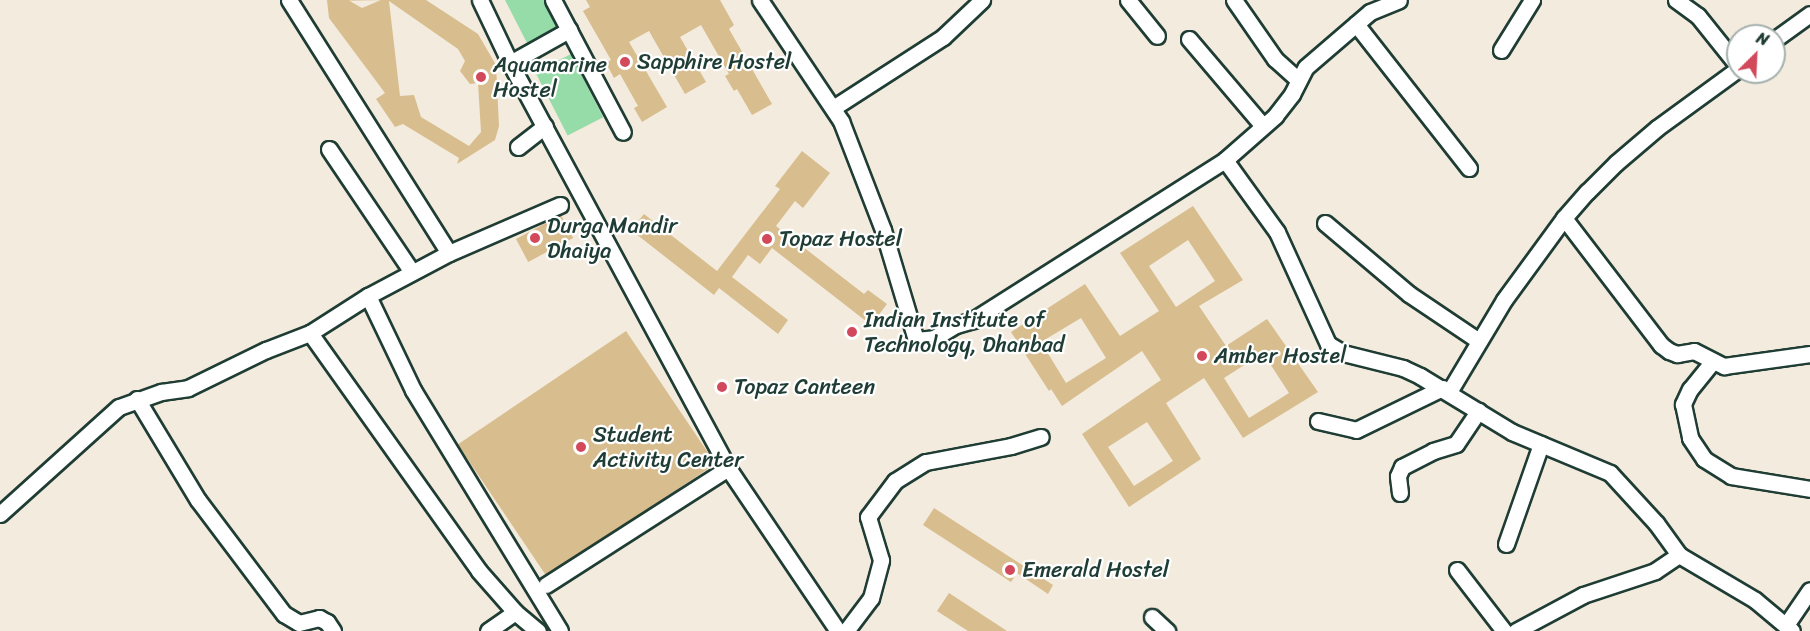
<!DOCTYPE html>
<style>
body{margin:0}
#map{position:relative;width:1810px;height:631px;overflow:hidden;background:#f3ebdd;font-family:Sriracha,sans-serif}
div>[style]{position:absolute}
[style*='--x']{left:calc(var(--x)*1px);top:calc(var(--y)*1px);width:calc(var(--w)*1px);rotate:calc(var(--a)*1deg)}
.green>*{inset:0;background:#96dca9;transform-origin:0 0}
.building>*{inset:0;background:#d8bd8e;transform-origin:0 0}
.roads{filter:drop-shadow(2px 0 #1f3d34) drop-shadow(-2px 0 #1f3d34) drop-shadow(0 2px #1f3d34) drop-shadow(0 -2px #1f3d34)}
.street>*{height:15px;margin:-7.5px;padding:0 7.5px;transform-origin:7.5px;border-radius:7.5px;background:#fff}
.dots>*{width:16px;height:16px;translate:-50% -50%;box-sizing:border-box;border:3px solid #fff;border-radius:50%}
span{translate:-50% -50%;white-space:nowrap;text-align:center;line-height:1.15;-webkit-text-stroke:4.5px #fff;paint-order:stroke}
.poi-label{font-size:22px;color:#1f3d34}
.left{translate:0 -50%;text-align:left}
.north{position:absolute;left:1726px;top:24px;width:60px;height:60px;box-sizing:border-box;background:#fff;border:2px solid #a5b1ae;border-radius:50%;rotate:24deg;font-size:16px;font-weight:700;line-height:24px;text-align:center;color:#1f3d34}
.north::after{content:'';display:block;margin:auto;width:21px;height:27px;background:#d1495b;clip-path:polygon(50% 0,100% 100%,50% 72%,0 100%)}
</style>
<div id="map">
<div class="green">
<i style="clip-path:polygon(505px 0,544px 0,558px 28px,527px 43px)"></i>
<i style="left:571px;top:54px;width:71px;height:40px;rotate:63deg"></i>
</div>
<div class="building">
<i style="clip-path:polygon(evenodd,327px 0,348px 0,362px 8px,381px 0,426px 0,478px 34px,496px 65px,499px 126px,495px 140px,457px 164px,459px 158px,403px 124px,395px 127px,376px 99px,385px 93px,329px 18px,327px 0,389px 1px,458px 49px,465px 61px,460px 71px,470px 84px,478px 83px,481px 132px,469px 146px,421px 117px,414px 95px,400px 96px,389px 1px)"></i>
<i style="clip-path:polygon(586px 0,720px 0,734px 25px,729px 29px,772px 104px,752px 115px,737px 89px,734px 91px,725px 76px,729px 74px,701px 25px,680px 37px,706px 82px,685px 94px,649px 31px,629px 42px,667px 107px,642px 122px,634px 108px,638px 106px,620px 74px,614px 78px,606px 63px,611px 60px,583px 11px,590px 7px)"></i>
<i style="clip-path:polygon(802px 151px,830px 173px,803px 208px,795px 201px,776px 226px,864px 294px,868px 290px,887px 304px,871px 325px,772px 248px,760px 264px,748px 255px,732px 277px,788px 320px,778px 334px,719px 288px,714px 295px,631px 230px,644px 214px,717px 271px,780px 189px,775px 186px)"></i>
<i style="clip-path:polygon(evenodd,1193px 206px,1243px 280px,1199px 306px,1226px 346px,1267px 319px,1318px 392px,1243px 438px,1204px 378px,1166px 403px,1201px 459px,1129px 507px,1082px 434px,1161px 380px,1142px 351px,1062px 406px,1051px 389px,1049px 391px,1011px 332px,1085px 284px,1120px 336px,1159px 311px,1120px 253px,1193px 206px,1188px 240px,1215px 281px,1176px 307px,1149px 266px,1188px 240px,1193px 206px,1081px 318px,1106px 358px,1066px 383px,1041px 342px,1081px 318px,1193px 206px,1263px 353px,1289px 393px,1249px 418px,1224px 378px,1263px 353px,1193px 206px,1147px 422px,1173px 461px,1134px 486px,1108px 447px,1147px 422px)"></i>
<i style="left:561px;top:215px;width:26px;height:51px;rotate:62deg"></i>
<i style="left:626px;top:331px;width:160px;height:203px;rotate:56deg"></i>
<i style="clip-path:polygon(934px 508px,1053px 585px,1048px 594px,1017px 573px,1011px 582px,923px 525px)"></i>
<i style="clip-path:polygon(949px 593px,1007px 631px,968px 631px,937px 611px)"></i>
</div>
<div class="roads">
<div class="street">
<i style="--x:289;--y:0;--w:299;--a:57.7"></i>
<i style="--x:480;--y:0;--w:70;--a:64.5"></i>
<i style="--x:510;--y:63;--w:460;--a:61.7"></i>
<i style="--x:728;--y:468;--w:197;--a:56"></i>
<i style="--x:553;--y:0;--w:149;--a:62.1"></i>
<i style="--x:760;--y:0;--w:146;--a:56.2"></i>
<i style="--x:841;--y:121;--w:117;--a:68.9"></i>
<i style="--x:883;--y:230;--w:115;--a:73.3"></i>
<i style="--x:916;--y:340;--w:18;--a:-6"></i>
<i style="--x:934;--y:338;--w:26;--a:-31"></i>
<i style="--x:956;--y:325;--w:18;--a:-16"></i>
<i style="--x:973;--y:320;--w:299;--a:-32.4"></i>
<i style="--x:1225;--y:160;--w:67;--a:-41.3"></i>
<i style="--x:1275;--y:116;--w:28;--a:-52"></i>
<i style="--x:1292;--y:94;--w:30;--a:-63"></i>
<i style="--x:1306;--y:67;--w:84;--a:-40.7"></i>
<i style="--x:1370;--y:12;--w:31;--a:-22"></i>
<i style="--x:1128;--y:0;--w:46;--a:51.1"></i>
<i style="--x:1234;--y:0;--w:72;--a:55.2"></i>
<i style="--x:1275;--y:59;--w:31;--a:42"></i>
<i style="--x:1676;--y:0;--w:27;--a:36"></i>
<i style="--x:1698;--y:16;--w:64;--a:51.3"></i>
<i style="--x:1356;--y:24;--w:183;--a:51.9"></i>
<i style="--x:1189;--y:39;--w:114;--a:49.6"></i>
<i style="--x:1774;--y:40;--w:44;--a:-35.8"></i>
<i style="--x:1501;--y:50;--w:59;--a:-58.2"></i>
<i style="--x:510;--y:63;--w:68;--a:-29.2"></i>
<i style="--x:833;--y:108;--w:131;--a:-32.8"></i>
<i style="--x:943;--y:37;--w:54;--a:-43.5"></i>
<i style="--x:518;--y:147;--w:34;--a:-38"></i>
<i style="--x:329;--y:149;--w:148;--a:56"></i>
<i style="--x:1225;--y:160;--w:89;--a:54.2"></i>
<i style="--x:1277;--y:232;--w:123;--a:65.5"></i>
<i style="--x:1328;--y:344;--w:17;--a:31"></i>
<i style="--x:1343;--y:353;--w:62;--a:14"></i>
<i style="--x:1403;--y:368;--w:19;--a:25"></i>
<i style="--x:1420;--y:376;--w:108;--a:31.3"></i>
<i style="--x:1512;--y:432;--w:106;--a:22.7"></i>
<i style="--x:1610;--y:473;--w:68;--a:47.4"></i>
<i style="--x:1656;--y:523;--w:39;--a:54"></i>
<i style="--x:1679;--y:555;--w:88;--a:30.6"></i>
<i style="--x:1755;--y:600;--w:48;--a:40"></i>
<i style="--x:1564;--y:218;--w:160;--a:52.6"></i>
<i style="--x:1661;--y:345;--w:10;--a:37"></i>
<i style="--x:1669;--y:351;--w:9;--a:21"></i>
<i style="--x:1677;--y:354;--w:17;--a:-10"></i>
<i style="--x:1694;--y:351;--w:34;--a:27"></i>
<i style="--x:1724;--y:366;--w:87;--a:-7.9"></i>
<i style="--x:1325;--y:223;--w:110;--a:40.2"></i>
<i style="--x:1409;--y:294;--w:84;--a:33.9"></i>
<i style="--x:368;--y:296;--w:104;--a:64.4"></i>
<i style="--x:413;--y:390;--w:282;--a:58.6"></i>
<i style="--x:310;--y:333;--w:292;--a:54.6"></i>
<i style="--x:479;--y:571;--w:55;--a:48.7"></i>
<i style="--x:515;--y:612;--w:30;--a:40"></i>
<i style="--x:1713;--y:361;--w:36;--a:129"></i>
<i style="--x:1690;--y:389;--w:17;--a:115"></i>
<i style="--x:1683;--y:404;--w:35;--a:78"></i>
<i style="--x:1690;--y:438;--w:25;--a:56"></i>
<i style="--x:1704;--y:459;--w:32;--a:32"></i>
<i style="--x:1731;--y:476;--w:80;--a:9.3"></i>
<i style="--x:1449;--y:392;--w:107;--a:-59.1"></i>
<i style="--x:1504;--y:300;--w:102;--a:-53.8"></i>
<i style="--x:1564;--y:218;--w:35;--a:-49"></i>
<i style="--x:1587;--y:192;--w:41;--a:-45"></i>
<i style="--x:1616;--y:163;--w:54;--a:-40.5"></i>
<i style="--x:1657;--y:128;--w:100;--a:-36.1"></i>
<i style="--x:137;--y:399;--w:118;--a:58.9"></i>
<i style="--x:198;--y:500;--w:143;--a:53"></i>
<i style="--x:284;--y:614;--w:17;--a:31"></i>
<i style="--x:299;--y:623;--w:21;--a:-14"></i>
<i style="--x:319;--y:618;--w:9;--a:27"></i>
<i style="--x:327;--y:622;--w:11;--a:56"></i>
<i style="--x:1318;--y:421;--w:39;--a:13"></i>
<i style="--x:1356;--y:430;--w:96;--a:-26"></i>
<i style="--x:1400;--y:493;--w:17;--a:-97"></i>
<i style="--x:1398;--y:476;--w:10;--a:-66"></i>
<i style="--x:1402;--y:467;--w:35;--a:-27"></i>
<i style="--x:1433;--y:451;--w:24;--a:-17"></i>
<i style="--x:1456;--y:444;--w:40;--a:-56"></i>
<i style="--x:0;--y:514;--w:160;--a:-42"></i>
<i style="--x:119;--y:407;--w:45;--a:-19.7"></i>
<i style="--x:161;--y:392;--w:27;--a:-8"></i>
<i style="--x:188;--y:388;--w:87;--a:-26"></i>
<i style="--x:266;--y:350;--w:47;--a:-21.1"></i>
<i style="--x:310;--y:333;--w:69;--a:-32.5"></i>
<i style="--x:368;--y:296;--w:92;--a:-28"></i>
<i style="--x:449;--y:253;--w:121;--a:-23.4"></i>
<i style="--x:1506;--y:544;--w:106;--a:-70.7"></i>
<i style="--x:1457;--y:570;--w:77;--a:52.4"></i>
<i style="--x:546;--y:585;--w:216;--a:-32.7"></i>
<i style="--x:1152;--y:617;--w:21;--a:43"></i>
<i style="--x:1786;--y:625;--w:42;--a:-55.6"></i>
<i style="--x:488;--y:631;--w:33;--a:-35"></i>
<i style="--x:846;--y:631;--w:41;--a:-52.9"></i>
<i style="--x:871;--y:598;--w:39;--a:-75"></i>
<i style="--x:881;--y:560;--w:45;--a:-106.8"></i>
<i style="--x:868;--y:517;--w:45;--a:-53.1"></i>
<i style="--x:895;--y:481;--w:36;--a:-32"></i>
<i style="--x:926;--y:462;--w:86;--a:-10.7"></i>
<i style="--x:1011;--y:446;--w:31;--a:-17"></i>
<i style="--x:1516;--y:631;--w:76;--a:-28.2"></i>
<i style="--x:1583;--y:595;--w:76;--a:-18.4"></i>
<i style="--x:1655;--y:571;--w:29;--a:-34"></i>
</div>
</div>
<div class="dots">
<i style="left:625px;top:62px;background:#d1495b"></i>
<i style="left:481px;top:77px;background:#d1495b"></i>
<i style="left:535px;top:238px;background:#d1495b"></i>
<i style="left:767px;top:239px;background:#d1495b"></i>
<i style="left:852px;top:332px;background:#d1495b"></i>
<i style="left:1202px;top:356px;background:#d1495b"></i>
<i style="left:722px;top:387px;background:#d1495b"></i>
<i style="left:581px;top:447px;background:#d1495b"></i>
<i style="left:1010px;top:570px;background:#d1495b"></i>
</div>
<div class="poi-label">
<span class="left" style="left:637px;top:62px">Sapphire Hostel</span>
<span class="left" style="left:493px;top:77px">Aquamarine<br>Hostel</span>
<span class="left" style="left:547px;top:238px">Durga Mandir<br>Dhaiya</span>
<span class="left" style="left:779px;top:239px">Topaz Hostel</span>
<span class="left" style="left:864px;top:332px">Indian Institute of<br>Technology, Dhanbad</span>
<span class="left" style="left:1214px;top:356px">Amber Hostel</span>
<span class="left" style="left:734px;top:387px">Topaz Canteen</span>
<span class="left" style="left:593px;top:447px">Student<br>Activity Center</span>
<span class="left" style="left:1022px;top:570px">Emerald Hostel</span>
</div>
<div class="north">N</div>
</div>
